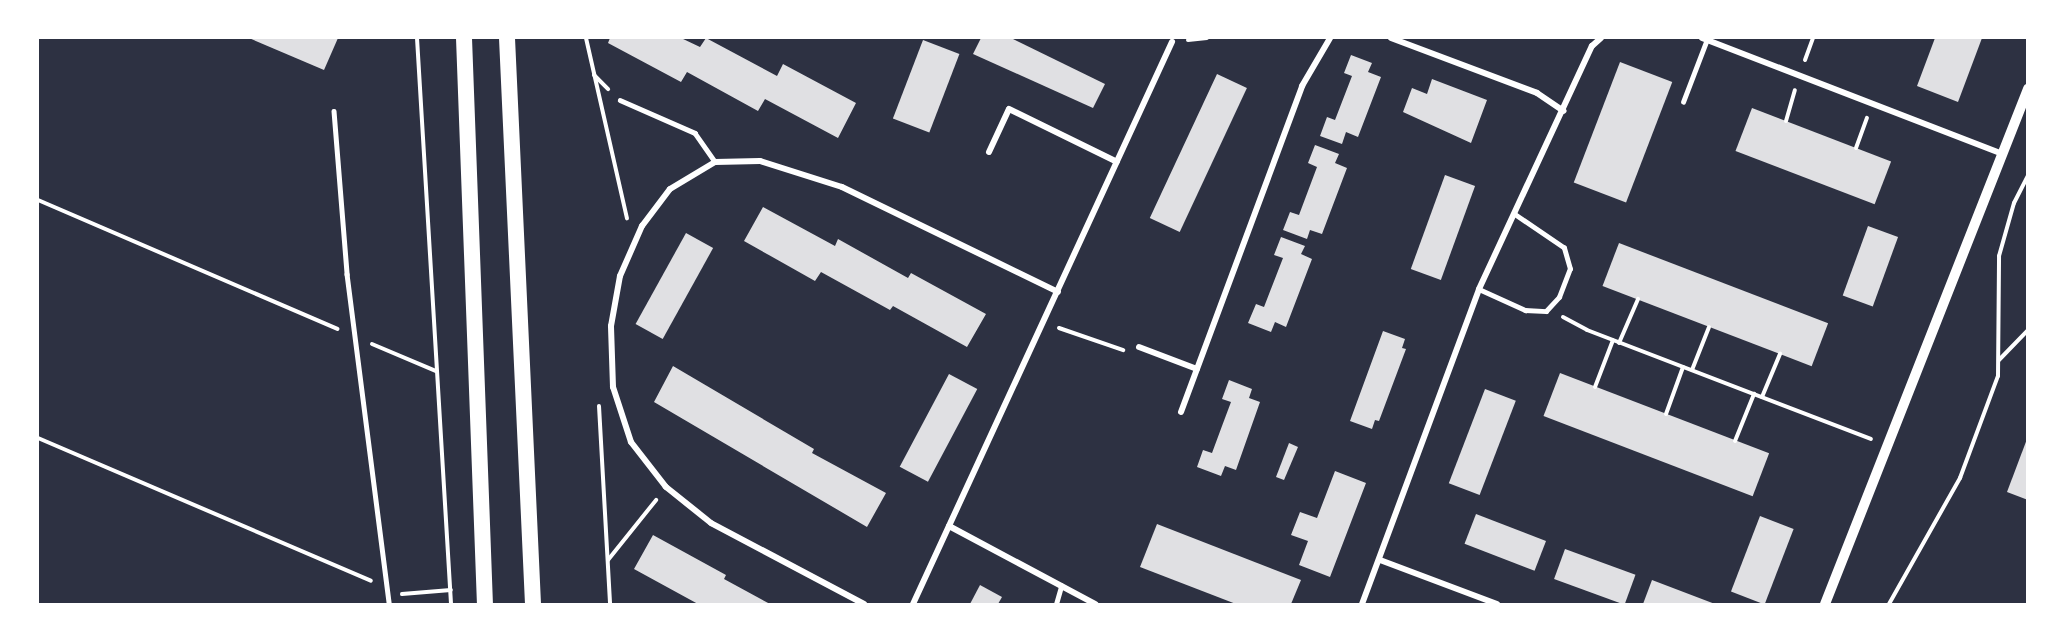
<!DOCTYPE html>
<style>
body{margin:0}
#map{position:relative;width:2065px;height:642px;overflow:hidden;background:#2d3142;font-family:"DejaVu Sans",sans-serif}
div>[style]{position:absolute}
[style*='--x']{left:calc(var(--x)*1px);top:calc(var(--y)*1px);width:calc(var(--w)*1px);rotate:calc(var(--a)*1deg)}
.building>*{inset:0;background:#e0e0e3;transform-origin:0 0}
.path>*{height:4px;margin:-2px;padding:0 2px;transform-origin:2px;border-radius:2px;background:#fff}
.service>*{height:4.5px;margin:-2.25px;padding:0 2.25px;transform-origin:2.25px;border-radius:2.25px;background:#fff}
.minor>*{height:6px;margin:-3px;padding:0 3px;transform-origin:3px;border-radius:3px;background:#fff}
.tertiary>*{height:10px;margin:-5px;padding:0 5px;transform-origin:5px;border-radius:5px;background:#fff}
.trunk>*{height:16px;margin:-8px;padding:0 8px;transform-origin:8px;border-radius:8px;background:#fff}
span{translate:-50% -50%;white-space:nowrap;text-align:center;line-height:1.15;-webkit-text-stroke:4.5px #fff;paint-order:stroke}
.frame{position:absolute;inset:0;border:39px solid #fff;pointer-events:none}
</style>
<div id="map">
<div class="building">
<i style="clip-path:polygon(249px 38px,338px 38px,324px 70px)"></i>
<i style="clip-path:polygon(610px 38px,681px 38px,700px 47px,706px 38px,777px 76px,783px 64px,856px 103px,838px 138px,765px 99px,758px 111px,687px 72px,681px 82px,608px 43px)"></i>
<i style="clip-path:polygon(981px 38px,1011px 38px,1105px 84px,1093px 108px,973px 54px)"></i>
<i style="clip-path:polygon(1935px 38px,1982px 38px,1958px 102px,1917px 86px)"></i>
<i style="left:923px;top:40px;width:39px;height:84px;rotate:21deg"></i>
<i style="clip-path:polygon(1351px 55px,1372px 63px,1368px 72px,1381px 77px,1358px 137px,1346px 132px,1342px 144px,1320px 136px,1327px 117px,1335px 120px,1352px 76px,1344px 73px)"></i>
<i style="left:1620px;top:62px;width:56px;height:129px;rotate:21deg"></i>
<i style="left:1217px;top:74px;width:33px;height:159px;rotate:25deg"></i>
<i style="clip-path:polygon(1432px 79px,1487px 100px,1471px 143px,1403px 112px,1412px 88px,1427px 94px)"></i>
<i style="left:1752px;top:108px;width:149px;height:46px;rotate:21deg"></i>
<i style="clip-path:polygon(1315px 145px,1339px 154px,1335px 163px,1347px 168px,1322px 234px,1310px 230px,1307px 239px,1283px 230px,1290px 212px,1299px 215px,1317px 167px,1308px 163px)"></i>
<i style="left:1445px;top:175px;width:32px;height:100px;rotate:20deg"></i>
<i style="clip-path:polygon(763px 207px,835px 246px,838px 239px,908px 278px,911px 273px,986px 314px,967px 347px,893px 306px,890px 310px,821px 272px,815px 281px,744px 241px)"></i>
<i style="left:1868px;top:226px;width:32px;height:74px;rotate:20deg"></i>
<i style="left:686px;top:233px;width:31px;height:104px;rotate:29deg"></i>
<i style="clip-path:polygon(1281px 237px,1305px 246px,1301px 254px,1312px 259px,1286px 327px,1275px 322px,1271px 332px,1248px 323px,1256px 304px,1264px 307px,1283px 258px,1274px 255px)"></i>
<i style="left:1619px;top:243px;width:224px;height:46px;rotate:21deg"></i>
<i style="clip-path:polygon(1383px 331px,1405px 339px,1402px 348px,1406px 349px,1379px 421px,1375px 420px,1372px 429px,1350px 421px)"></i>
<i style="clip-path:polygon(673px 366px,814px 449px,812px 453px,886px 493px,867px 527px,654px 402px)"></i>
<i style="left:1560px;top:373px;width:224px;height:46px;rotate:21deg"></i>
<i style="left:949px;top:374px;width:32px;height:105px;rotate:28deg"></i>
<i style="clip-path:polygon(1229px 380px,1252px 389px,1249px 398px,1260px 402px,1236px 470px,1225px 466px,1221px 476px,1197px 467px,1203px 450px,1212px 453px,1222px 426px,1231px 402px,1222px 399px)"></i>
<i style="left:1485px;top:389px;width:33px;height:101px;rotate:21deg"></i>
<i style="clip-path:polygon(2027px 439px,2028px 439px,2028px 500px,2007px 492px)"></i>
<i style="clip-path:polygon(1289px 443px,1298px 447px,1284px 480px,1276px 477px)"></i>
<i style="clip-path:polygon(1335px 471px,1366px 483px,1330px 577px,1299px 565px,1308px 541px,1291px 535px,1300px 512px,1317px 518px)"></i>
<i style="left:1476px;top:514px;width:75px;height:32px;rotate:21deg"></i>
<i style="left:1760px;top:516px;width:36px;height:81px;rotate:21deg"></i>
<i style="clip-path:polygon(1157px 524px,1301px 580px,1291px 604px,1236px 604px,1140px 567px)"></i>
<i style="clip-path:polygon(653px 535px,726px 575px,724px 579px,770px 604px,698px 604px,634px 569px)"></i>
<i style="left:1565px;top:549px;width:75px;height:32px;rotate:20deg"></i>
<i style="clip-path:polygon(1652px 580px,1715px 604px,1643px 604px)"></i>
<i style="clip-path:polygon(980px 585px,1002px 597px,998px 604px,970px 604px)"></i>
</div>
<div class="path">
<i style="--x:417;--y:38;--w:567;--a:86.56"></i>
<i style="--x:586;--y:38;--w:185;--a:77.2"></i>
<i style="--x:1188;--y:40;--w:19;--a:-6"></i>
<i style="--x:1805;--y:60;--w:23;--a:-70"></i>
<i style="--x:594;--y:75;--w:20;--a:45"></i>
<i style="--x:1786;--y:121;--w:32;--a:-74"></i>
<i style="--x:1856;--y:148;--w:32;--a:-70"></i>
<i style="--x:38;--y:200;--w:326;--a:23.3"></i>
<i style="--x:1563;--y:317;--w:27;--a:28"></i>
<i style="--x:1587;--y:330;--w:304;--a:21"></i>
<i style="--x:1059;--y:328;--w:68;--a:19"></i>
<i style="--x:1619;--y:343;--w:48;--a:-66.6"></i>
<i style="--x:372;--y:344;--w:69;--a:22.9"></i>
<i style="--x:1999;--y:360;--w:42;--a:-46"></i>
<i style="--x:1692;--y:370;--w:46;--a:-68.4"></i>
<i style="--x:1595;--y:387;--w:50;--a:-69"></i>
<i style="--x:1762;--y:397;--w:47;--a:-67.3"></i>
<i style="--x:599;--y:406;--w:198;--a:86.8"></i>
<i style="--x:1666;--y:414;--w:50;--a:-70.1"></i>
<i style="--x:38;--y:438;--w:362;--a:23.2"></i>
<i style="--x:1735;--y:441;--w:51;--a:-68"></i>
<i style="--x:608;--y:560;--w:77;--a:-51.3"></i>
<i style="--x:402;--y:594;--w:49;--a:-4.7"></i>
<i style="--x:1889;--y:604;--w:145;--a:-60.6"></i>
<i style="--x:1960;--y:478;--w:109;--a:-69.6"></i>
<i style="--x:1998;--y:376;--w:120;--a:-89.5"></i>
<i style="--x:1999;--y:256;--w:55;--a:-74.2"></i>
<i style="--x:2014;--y:203;--w:31;--a:-63"></i>
</div>
<div class="service">
<i style="--x:620;--y:100;--w:82;--a:23.7"></i>
<i style="--x:695;--y:133;--w:35;--a:55"></i>
<i style="--x:1683;--y:102;--w:67;--a:-69.1"></i>
<i style="--x:334;--y:111;--w:164;--a:85.4"></i>
<i style="--x:347;--y:274;--w:333;--a:82.7"></i>
<i style="--x:1479;--y:289;--w:51;--a:24.5"></i>
<i style="--x:1525;--y:310;--w:21;--a:3"></i>
<i style="--x:1546;--y:311;--w:19;--a:-47"></i>
<i style="--x:1559;--y:297;--w:30;--a:-69"></i>
<i style="--x:1570;--y:269;--w:22;--a:-106"></i>
<i style="--x:1564;--y:248;--w:60;--a:-145.8"></i>
<i style="--x:1056;--y:604;--w:19;--a:-74"></i>
</div>
<div class="minor">
<i style="--x:1391;--y:38;--w:156;--a:20.6"></i>
<i style="--x:1537;--y:93;--w:32;--a:34"></i>
<i style="--x:1702;--y:38;--w:323;--a:21.1"></i>
<i style="--x:989;--y:152;--w:47;--a:-65.1"></i>
<i style="--x:1009;--y:109;--w:120;--a:26.1"></i>
<i style="--x:1139;--y:347;--w:62;--a:20.8"></i>
<i style="--x:1181;--y:412;--w:348;--a:-69.6"></i>
<i style="--x:1302;--y:86;--w:56;--a:-59.7"></i>
<i style="--x:949;--y:526;--w:166;--a:28.1"></i>
<i style="--x:1380;--y:560;--w:125;--a:20.6"></i>
<i style="--x:864;--y:604;--w:173;--a:-152.1"></i>
<i style="--x:711;--y:523;--w:58;--a:-141.3"></i>
<i style="--x:666;--y:487;--w:57;--a:-127.9"></i>
<i style="--x:631;--y:442;--w:58;--a:-108.1"></i>
<i style="--x:613;--y:387;--w:61;--a:-91.9"></i>
<i style="--x:611;--y:326;--w:51;--a:-79.8"></i>
<i style="--x:620;--y:276;--w:55;--a:-66.3"></i>
<i style="--x:642;--y:226;--w:46;--a:-52.9"></i>
<i style="--x:670;--y:189;--w:52;--a:-31"></i>
<i style="--x:715;--y:162;--w:45;--a:-1.3"></i>
<i style="--x:760;--y:161;--w:86;--a:17.6"></i>
<i style="--x:842;--y:187;--w:240;--a:25.9"></i>
<i style="--x:913;--y:604;--w:619;--a:-65.26"></i>
<i style="--x:1362;--y:604;--w:336;--a:-69.6"></i>
<i style="--x:1479;--y:289;--w:268;--a:-65.1"></i>
<i style="--x:1592;--y:46;--w:12;--a:-42"></i>
</div>
<div class="tertiary">
<i style="--x:1825;--y:604;--w:554;--a:-68.49"></i>
</div>
<div class="trunk">
<i style="--x:464;--y:38;--w:566;--a:87.88"></i>
<i style="--x:507;--y:38;--w:567;--a:87.37"></i>
</div>
<div class="frame"></div>
</div>
